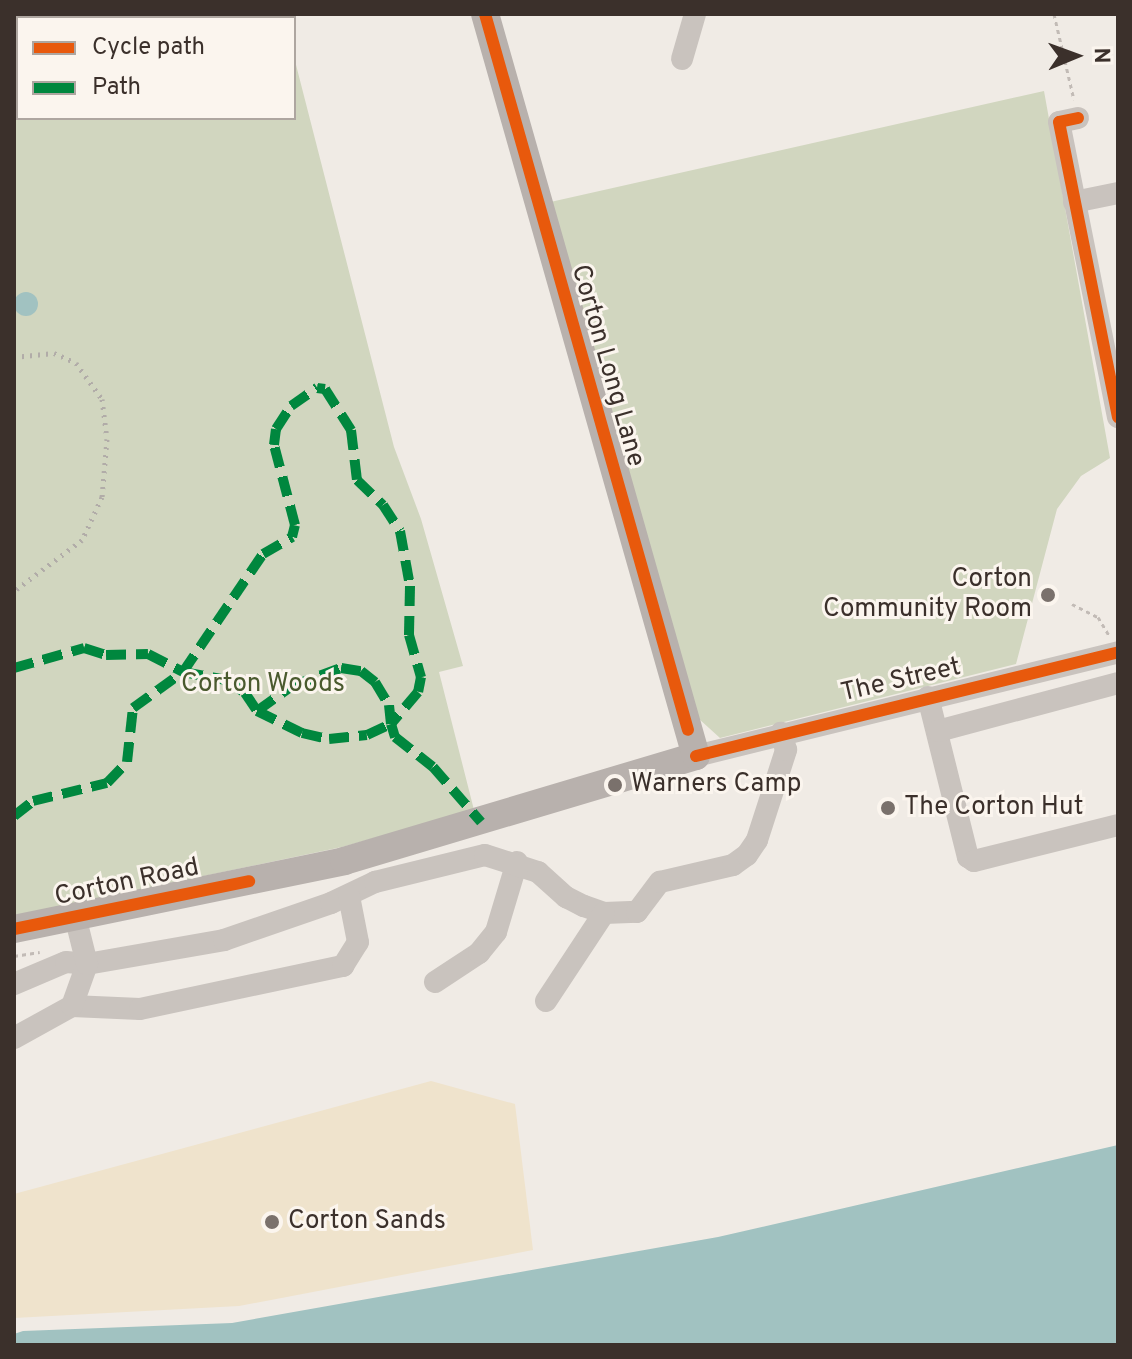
<!DOCTYPE html>
<style>
body{margin:0}
#map{position:relative;width:1132px;height:1359px;overflow:hidden;background:#f0ebe5;font-family:Overpass,sans-serif}
div>[style]{position:absolute}
[style*='--x']{left:calc(var(--x)*1px);top:calc(var(--y)*1px);width:calc(var(--w)*1px);rotate:calc(var(--a)*1deg)}
.green>*{inset:0;background:#d1d6bf}
.sand>*{inset:0;background:#efe3cc}
.water>*{inset:0;background:#a1c2c1}
.round{border-radius:50%}
.path>*{height:3px;margin-top:-1.5px;transform-origin:0;background:repeating-linear-gradient(90deg,#c2bbb6 0 4px,transparent 0 8px)}
.minor>*{height:22px;margin:-11px;padding:0 11px;transform-origin:11px;border-radius:11px;background:#c9c3be}
.major>*{height:28px;margin:-14px;padding:0 14px;transform-origin:14px;border-radius:14px;background:#b8b1ad}
.rail>*{height:5px;margin-top:-2.5px;transform-origin:0;background:repeating-linear-gradient(90deg,#b1aca8 0 2px,transparent 0 8px)}
.quiet>*{height:10px;margin-top:-5px;transform-origin:0;background:repeating-linear-gradient(90deg,#00873e 0 20px,transparent 0 30px)}
.cycleway>*{height:12px;margin:-6px;padding:0 6px;transform-origin:6px;border-radius:6px;background:#e8590c}
.dots>*{width:22px;height:22px;translate:-50% -50%;box-sizing:border-box;border:4px solid #fbf5ee;border-radius:50%}
span{translate:-50% -50%;white-space:nowrap;text-align:center;line-height:1.15;-webkit-text-stroke:6px #fbf5ee;paint-order:stroke}
.street-label{font-size:26px;color:#3b302b}
.poi-label{font-size:26px;color:#3b302b}
.right{translate:-100% -50%;text-align:right}
.left{translate:0 -50%;text-align:left}
.park-label{font-size:26px;color:#4a5a2e}
.frame{position:absolute;inset:0;border:16px solid #3b302b;pointer-events:none}
.legend{position:absolute;left:16px;top:16px;width:280px;height:104px;box-sizing:border-box;background:#fbf5ee;border:2px solid #aea6a0;margin:0;padding:10px 14px;list-style:none;font-size:24px;color:#3b302b}
.legend li{display:flex;align-items:center;gap:16px;height:40px}
.legend b{width:40px;border:2px solid #aea6a0}
.north{position:absolute;left:1036px;top:16px;width:80px;height:80px;-webkit-text-stroke:6px #fbf5ee;paint-order:stroke;rotate:89deg;font-size:22px;font-weight:700;line-height:32px;text-align:center;color:#3b302b}
.north::after{content:'';display:block;margin:auto;width:28px;height:36px;background:#3b302b;clip-path:polygon(50% 0,100% 100%,50% 72%,0 100%)}
</style>
<div id="map">
<div class="green">
<i style="clip-path:polygon(14px 14px,284px 14px,285px 18px,18px 18px,18px 118px,294px 118px,294px 57px,394px 447px,421px 519px,463px 666px,439px 672px,474px 810px,342px 847px,14px 916px)"></i>
<i style="clip-path:polygon(1044px 91px,1110px 458px,1081px 476px,1057px 509px,1016px 664px,720px 738px,698px 718px,546px 203px)"></i>
</div>
<div class="sand">
<i style="clip-path:polygon(431px 1081px,515px 1104px,533px 1250px,239px 1306px,14px 1318px,14px 1194px)"></i>
</div>
<div class="water">
<i class="round" style="left:14px;top:292px;width:24px;height:24px"></i>
<i style="clip-path:polygon(1118px 1145px,1118px 1345px,14px 1345px,14px 1334px,23px 1331px,232px 1323px,718px 1237px)"></i>
</div>
<div class="path">
<i style="--x:1054;--y:14;--w:88;--a:76.9"></i>
<i style="--x:1072;--y:604;--w:29;--a:27"></i>
<i style="--x:1098;--y:617;--w:21;--a:59"></i>
<i style="--x:14;--y:956;--w:26;--a:-9"></i>
</div>
<div class="minor">
<i style="--x:682;--y:59;--w:47;--a:-73.9"></i>
<i style="--x:1078;--y:118;--w:19;--a:168"></i>
<i style="--x:1059;--y:122;--w:301;--a:78.7"></i>
<i style="--x:1074;--y:202;--w:45;--a:-11.6"></i>
<i style="--x:928;--y:697;--w:165;--a:76"></i>
<i style="--x:968;--y:857;--w:7;--a:34"></i>
<i style="--x:974;--y:861;--w:148;--a:-14"></i>
<i style="--x:938;--y:731;--w:186;--a:-14.9"></i>
<i style="--x:696;--y:756;--w:435;--a:-13.8"></i>
<i style="--x:435;--y:982;--w:53;--a:-33.4"></i>
<i style="--x:479;--y:953;--w:27;--a:-51"></i>
<i style="--x:496;--y:932;--w:73;--a:-73.3"></i>
<i style="--x:14;--y:984;--w:56;--a:-22.9"></i>
<i style="--x:66;--y:962;--w:21;--a:5"></i>
<i style="--x:87;--y:964;--w:139;--a:-9.9"></i>
<i style="--x:224;--y:940;--w:113;--a:-19.1"></i>
<i style="--x:331;--y:903;--w:49;--a:-25.5"></i>
<i style="--x:375;--y:882;--w:113;--a:-13.8"></i>
<i style="--x:485;--y:855;--w:56;--a:17.8"></i>
<i style="--x:538;--y:872;--w:38;--a:42"></i>
<i style="--x:566;--y:897;--w:20;--a:27"></i>
<i style="--x:584;--y:906;--w:21;--a:19"></i>
<i style="--x:604;--y:913;--w:33;--a:-2"></i>
<i style="--x:637;--y:912;--w:38;--a:-53"></i>
<i style="--x:660;--y:882;--w:75;--a:-13.1"></i>
<i style="--x:733;--y:865;--w:17;--a:-36"></i>
<i style="--x:747;--y:855;--w:18;--a:-56"></i>
<i style="--x:757;--y:840;--w:95;--a:-72.1"></i>
<i style="--x:786;--y:750;--w:18;--a:-106"></i>
<i style="--x:546;--y:1001;--w:105;--a:-56.6"></i>
<i style="--x:72;--y:1006;--w:68;--a:2.5"></i>
<i style="--x:140;--y:1009;--w:208;--a:-12"></i>
<i style="--x:343;--y:966;--w:28;--a:-58"></i>
<i style="--x:358;--y:942;--w:47;--a:-101.1"></i>
<i style="--x:14;--y:1038;--w:66;--a:-28.9"></i>
<i style="--x:72;--y:1006;--w:45;--a:-70.3"></i>
<i style="--x:87;--y:964;--w:49;--a:-104"></i>
</div>
<div class="major">
<i style="--x:14;--y:929;--w:337;--a:-11.6"></i>
<i style="--x:344;--y:861;--w:367;--a:-16.6"></i>
<i style="--x:696;--y:756;--w:771;--a:-105.87"></i>
</div>
<div class="rail">
<i style="--x:14;--y:357;--w:40;--a:-5.7"></i>
<i style="--x:54;--y:353;--w:24;--a:24"></i>
<i style="--x:76;--y:363;--w:44;--a:54.2"></i>
<i style="--x:102;--y:399;--w:40;--a:82.9"></i>
<i style="--x:107;--y:439;--w:58;--a:94.9"></i>
<i style="--x:102;--y:497;--w:47;--a:114.9"></i>
<i style="--x:82;--y:540;--w:85;--a:143.1"></i>
</div>
<div class="quiet">
<i style="--x:14;--y:668;--w:73;--a:-15.9"></i>
<i style="--x:84;--y:648;--w:23;--a:18"></i>
<i style="--x:106;--y:655;--w:42;--a:-1.4"></i>
<i style="--x:148;--y:654;--w:39;--a:27"></i>
<i style="--x:183;--y:672;--w:143;--a:-55.9"></i>
<i style="--x:263;--y:554;--w:34;--a:-30"></i>
<i style="--x:292;--y:537;--w:12;--a:-76"></i>
<i style="--x:295;--y:525;--w:83;--a:-104.7"></i>
<i style="--x:274;--y:445;--w:16;--a:-83"></i>
<i style="--x:276;--y:429;--w:27;--a:-57"></i>
<i style="--x:291;--y:406;--w:32;--a:-35"></i>
<i style="--x:317;--y:388;--w:8;--a:7"></i>
<i style="--x:325;--y:389;--w:49;--a:57.6"></i>
<i style="--x:351;--y:430;--w:50;--a:83.2"></i>
<i style="--x:357;--y:480;--w:36;--a:44"></i>
<i style="--x:383;--y:505;--w:31;--a:57"></i>
<i style="--x:400;--y:531;--w:56;--a:79.7"></i>
<i style="--x:410;--y:586;--w:49;--a:91.2"></i>
<i style="--x:409;--y:635;--w:44;--a:74.1"></i>
<i style="--x:421;--y:677;--w:15;--a:101"></i>
<i style="--x:418;--y:692;--w:42;--a:130.2"></i>
<i style="--x:257;--y:711;--w:43;--a:-35.5"></i>
<i style="--x:292;--y:686;--w:52;--a:-20.2"></i>
<i style="--x:341;--y:668;--w:20;--a:9"></i>
<i style="--x:361;--y:671;--w:18;--a:38"></i>
<i style="--x:375;--y:682;--w:27;--a:59"></i>
<i style="--x:389;--y:705;--w:19;--a:84"></i>
<i style="--x:14;--y:816;--w:24;--a:-38"></i>
<i style="--x:33;--y:801;--w:76;--a:-13.7"></i>
<i style="--x:107;--y:783;--w:29;--a:-46"></i>
<i style="--x:127;--y:762;--w:54;--a:-83.7"></i>
<i style="--x:133;--y:708;--w:62;--a:-35.8"></i>
<i style="--x:183;--y:672;--w:44;--a:10.5"></i>
<i style="--x:226;--y:680;--w:23;--a:34"></i>
<i style="--x:245;--y:693;--w:22;--a:56"></i>
<i style="--x:257;--y:711;--w:50;--a:26.1"></i>
<i style="--x:302;--y:733;--w:28;--a:13"></i>
<i style="--x:329;--y:739;--w:38;--a:-6"></i>
<i style="--x:367;--y:735;--w:26;--a:-25"></i>
<i style="--x:391;--y:724;--w:14;--a:73"></i>
<i style="--x:395;--y:737;--w:48;--a:38.3"></i>
<i style="--x:433;--y:767;--w:73;--a:48.9"></i>
</div>
<div class="cycleway">
<i style="--x:485;--y:14;--w:744;--a:74.17"></i>
<i style="--x:1078;--y:118;--w:19;--a:168"></i>
<i style="--x:1059;--y:122;--w:301;--a:78.7"></i>
<i style="--x:696;--y:756;--w:435;--a:-13.8"></i>
<i style="--x:14;--y:929;--w:240;--a:-11.5"></i>
</div>
<div class="dots">
<i style="left:1048px;top:595px;background:#7a716c"></i>
<i style="left:615px;top:785px;background:#7a716c"></i>
<i style="left:888px;top:808px;background:#7a716c"></i>
<i style="left:272px;top:1222px;background:#7a716c"></i>
</div>
<div class="street-label">
<span style="left:607px;top:366px;rotate:74deg">Corton Long Lane</span>
<span style="left:901px;top:681px;rotate:-13deg">The Street</span>
<span style="left:127px;top:883px;rotate:-12deg">Corton Road</span>
</div>
<div class="poi-label">
<span class="right" style="left:1032px;top:595px">Corton<br>Community Room</span>
<span class="left" style="left:631px;top:785px">Warners Camp</span>
<span class="left" style="left:904px;top:808px">The Corton Hut</span>
<span class="left" style="left:288px;top:1222px">Corton Sands</span>
</div>
<div class="park-label">
<span style="left:263px;top:685px">Corton Woods</span>
</div>
<div class="frame"></div>
<ul class="legend">
<li><b style="height:10px;background:#e8590c"></b>Cycle path</li>
<li><b style="height:10px;background:#00873e"></b>Path</li>
</ul>
<div class="north">N</div>
</div>
